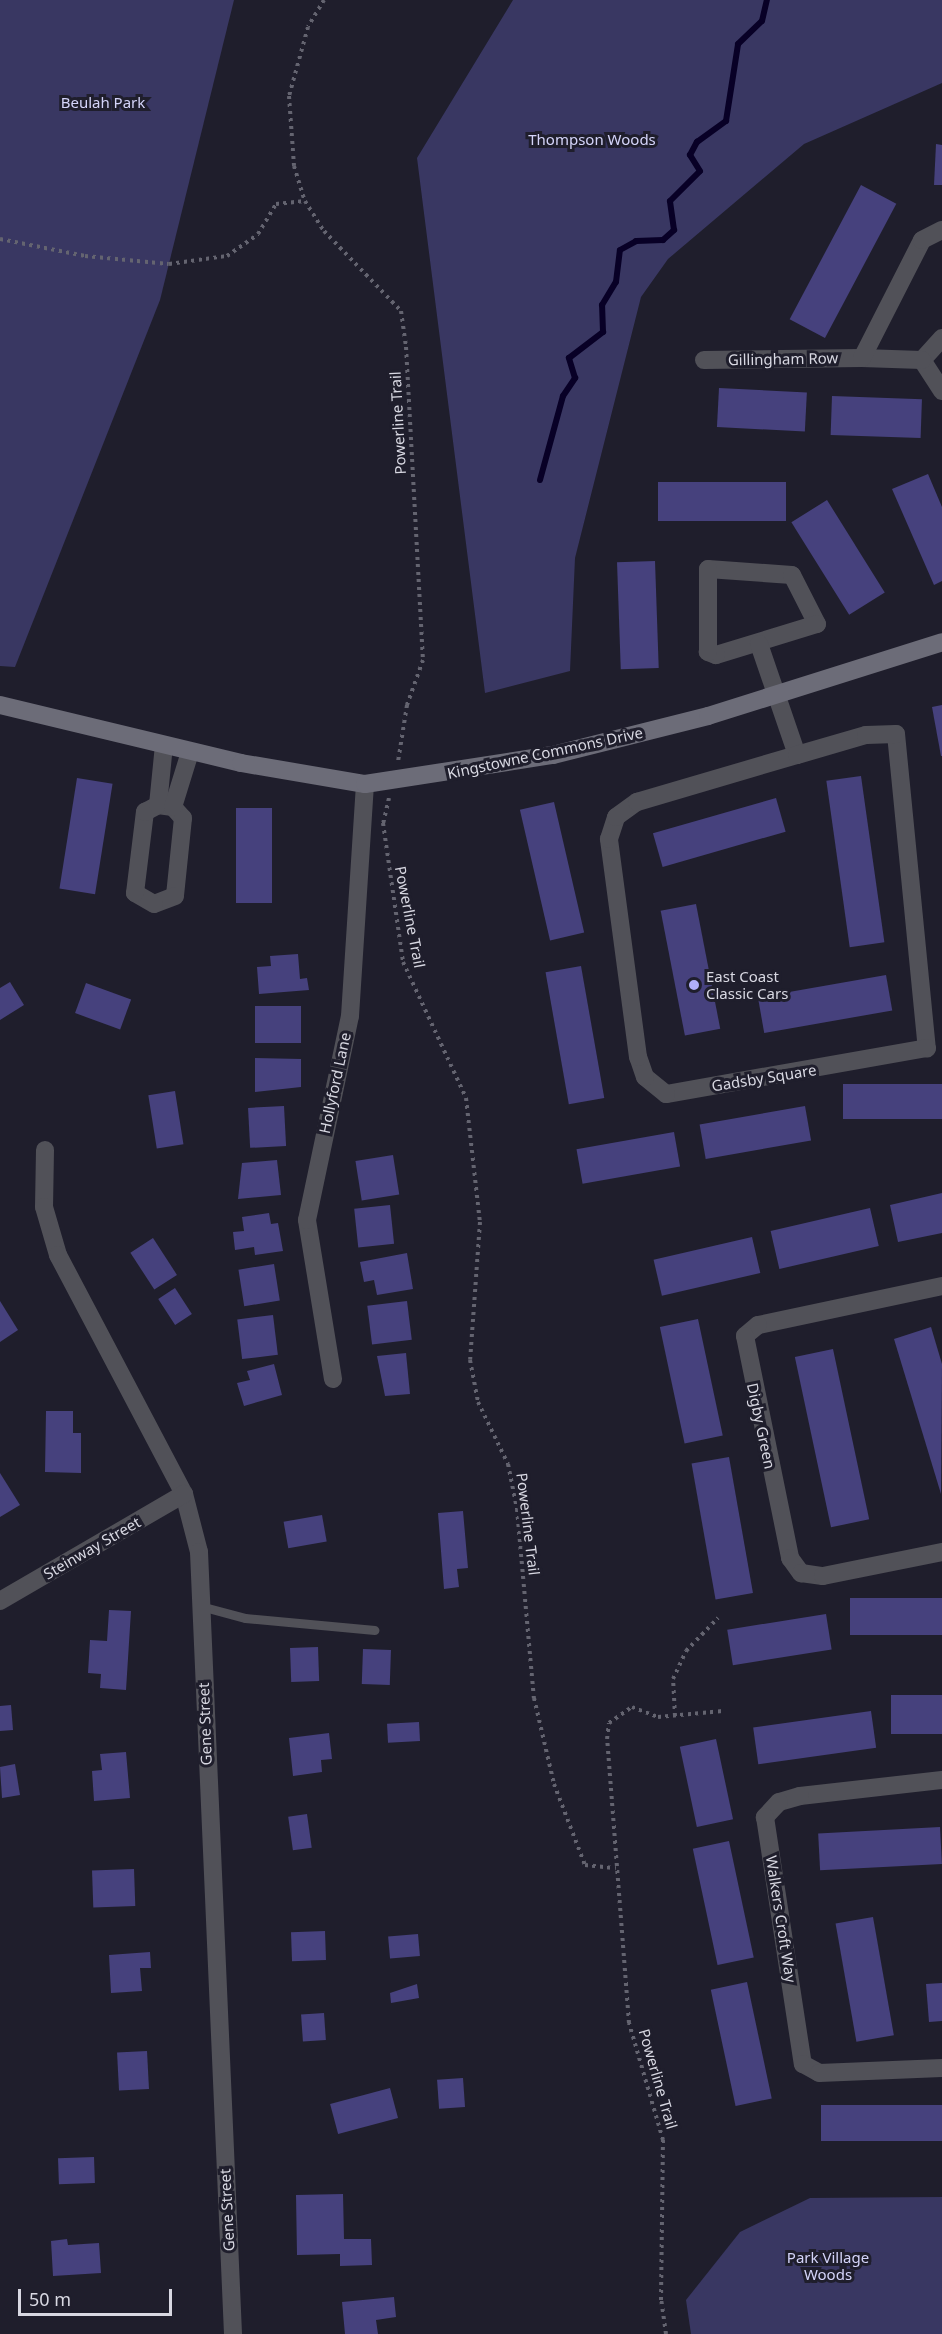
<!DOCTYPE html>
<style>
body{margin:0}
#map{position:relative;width:942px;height:2334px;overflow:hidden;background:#1f1e2c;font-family:"Noto Sans",sans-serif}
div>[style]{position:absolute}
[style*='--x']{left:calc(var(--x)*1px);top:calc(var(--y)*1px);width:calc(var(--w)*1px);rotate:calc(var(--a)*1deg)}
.green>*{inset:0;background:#393762}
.stream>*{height:6px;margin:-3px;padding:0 3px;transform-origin:3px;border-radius:3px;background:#080026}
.building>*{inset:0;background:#46417d;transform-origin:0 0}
.path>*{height:4px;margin-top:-2px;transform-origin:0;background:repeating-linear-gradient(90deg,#646470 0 3px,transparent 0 7.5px)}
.lane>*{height:9px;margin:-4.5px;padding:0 4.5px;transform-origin:4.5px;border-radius:4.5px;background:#515158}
.street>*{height:18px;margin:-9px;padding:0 9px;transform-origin:9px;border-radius:9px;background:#515158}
.secondary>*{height:18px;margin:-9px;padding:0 9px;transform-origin:9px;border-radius:9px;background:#6c6c78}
.dots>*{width:16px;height:16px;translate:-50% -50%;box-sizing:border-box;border:3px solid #1f1e2c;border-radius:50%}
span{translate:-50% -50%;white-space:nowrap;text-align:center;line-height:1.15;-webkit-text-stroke:6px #1f1e2c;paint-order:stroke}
.park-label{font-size:15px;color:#d4d4f9}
.street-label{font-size:15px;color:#d8d8e2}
.poi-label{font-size:15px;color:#d8d8e2}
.left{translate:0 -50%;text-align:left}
.scale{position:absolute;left:18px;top:2289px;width:154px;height:27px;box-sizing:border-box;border:3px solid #d8d8e2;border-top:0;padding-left:8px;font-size:18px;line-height:21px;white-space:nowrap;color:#d8d8e2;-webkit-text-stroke:4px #1f1e2c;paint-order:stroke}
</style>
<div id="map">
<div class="green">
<i style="clip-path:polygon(0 0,234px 0,160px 300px,15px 667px,0 666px)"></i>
<i style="clip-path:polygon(513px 0,942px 0,942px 83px,804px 144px,668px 259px,641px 297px,575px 558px,570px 671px,485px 693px,417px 158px)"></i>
<i style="clip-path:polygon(942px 2197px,942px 2334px,691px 2334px,686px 2300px,740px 2232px,810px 2198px)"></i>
</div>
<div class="stream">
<i style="--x:540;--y:480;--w:87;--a:-74.7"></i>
<i style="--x:563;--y:396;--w:22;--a:-56"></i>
<i style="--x:575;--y:378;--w:21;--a:-107"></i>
<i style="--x:569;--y:358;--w:43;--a:-37.4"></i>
<i style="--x:603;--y:332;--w:27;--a:-92"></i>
<i style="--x:602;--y:305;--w:27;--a:-59"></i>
<i style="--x:616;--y:282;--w:32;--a:-83"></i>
<i style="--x:620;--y:250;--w:18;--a:-29"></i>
<i style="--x:636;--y:241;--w:27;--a:-2"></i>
<i style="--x:663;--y:240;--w:15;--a:-42"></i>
<i style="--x:674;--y:230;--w:29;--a:-98"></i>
<i style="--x:670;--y:201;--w:42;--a:-45"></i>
<i style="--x:700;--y:171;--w:19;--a:-122"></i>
<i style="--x:690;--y:155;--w:15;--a:-62"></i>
<i style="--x:697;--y:142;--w:36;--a:-36"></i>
<i style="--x:726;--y:121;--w:78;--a:-81.1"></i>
<i style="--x:738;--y:44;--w:33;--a:-44"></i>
<i style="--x:762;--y:21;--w:22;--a:-77"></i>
</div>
<div class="building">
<i style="clip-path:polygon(936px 144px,942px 145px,942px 185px,934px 185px)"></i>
<i style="left:861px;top:185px;width:40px;height:152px;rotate:28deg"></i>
<i style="left:719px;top:388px;width:88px;height:39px;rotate:3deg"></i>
<i style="left:832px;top:396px;width:90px;height:39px;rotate:2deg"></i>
<i style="clip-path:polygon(928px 474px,942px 507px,942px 581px,934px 585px,892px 489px)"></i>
<i style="left:786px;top:482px;width:39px;height:128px;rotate:90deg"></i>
<i style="left:827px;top:500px;width:109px;height:42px;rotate:58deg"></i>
<i style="left:655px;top:561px;width:107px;height:38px;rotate:88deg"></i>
<i style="clip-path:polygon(942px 705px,942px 756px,941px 756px,932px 707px)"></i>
<i style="left:861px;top:776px;width:168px;height:35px;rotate:82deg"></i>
<i style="left:77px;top:778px;width:36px;height:112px;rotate:9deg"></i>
<i style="left:776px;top:798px;width:35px;height:128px;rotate:74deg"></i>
<i style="left:554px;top:802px;width:134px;height:35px;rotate:77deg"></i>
<i style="left:236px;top:808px;width:36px;height:95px"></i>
<i style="left:696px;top:904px;width:127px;height:36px;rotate:79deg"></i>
<i style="clip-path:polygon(298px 954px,300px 979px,307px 978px,309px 990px,259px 994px,257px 967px,271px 966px,270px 956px)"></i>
<i style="left:581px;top:966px;width:134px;height:36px;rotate:80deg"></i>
<i style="left:886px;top:975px;width:36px;height:130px;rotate:80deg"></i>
<i style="clip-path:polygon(10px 982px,24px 1005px,0 1020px,0 988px)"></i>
<i style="left:86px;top:983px;width:48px;height:32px;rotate:20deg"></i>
<i style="left:255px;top:1006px;width:46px;height:37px"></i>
<i style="clip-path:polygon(255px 1058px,301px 1059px,301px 1087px,255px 1092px)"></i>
<i style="left:942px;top:1084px;width:35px;height:99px;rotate:90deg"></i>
<i style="left:175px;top:1091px;width:54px;height:27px;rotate:81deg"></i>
<i style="left:284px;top:1106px;width:40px;height:36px;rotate:87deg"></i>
<i style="left:805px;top:1106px;width:35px;height:107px;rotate:80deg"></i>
<i style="left:674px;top:1132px;width:35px;height:99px;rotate:80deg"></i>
<i style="left:393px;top:1155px;width:40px;height:38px;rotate:81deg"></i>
<i style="clip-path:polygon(277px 1160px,281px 1195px,238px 1199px,242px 1163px)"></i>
<i style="clip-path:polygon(942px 1193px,942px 1233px,898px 1242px,890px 1205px)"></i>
<i style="left:390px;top:1205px;width:39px;height:36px;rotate:84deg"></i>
<i style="left:870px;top:1208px;width:39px;height:102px;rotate:77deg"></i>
<i style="clip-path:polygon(269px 1213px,271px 1224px,278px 1223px,283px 1251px,255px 1255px,254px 1247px,235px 1250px,233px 1232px,244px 1231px,242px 1217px)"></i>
<i style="left:752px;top:1237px;width:37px;height:101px;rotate:77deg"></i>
<i style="left:153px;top:1238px;width:44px;height:27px;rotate:57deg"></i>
<i style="clip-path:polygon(407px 1253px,413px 1289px,377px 1295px,374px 1280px,364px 1282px,360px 1262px)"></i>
<i style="left:274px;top:1264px;width:37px;height:36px;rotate:81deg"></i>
<i style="left:175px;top:1288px;width:31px;height:20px;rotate:57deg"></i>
<i style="clip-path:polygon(0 1301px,18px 1330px,0 1342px)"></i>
<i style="left:407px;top:1301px;width:39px;height:40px;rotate:83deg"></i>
<i style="left:273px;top:1315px;width:40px;height:36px;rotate:83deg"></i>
<i style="left:698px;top:1319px;width:119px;height:39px;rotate:78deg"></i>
<i style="clip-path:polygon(931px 1327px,942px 1364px,941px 1494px,894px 1339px)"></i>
<i style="left:833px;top:1349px;width:174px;height:39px;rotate:78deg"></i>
<i style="clip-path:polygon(406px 1353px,410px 1394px,385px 1396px,377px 1356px)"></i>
<i style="clip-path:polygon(274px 1364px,282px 1395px,244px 1406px,237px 1383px,250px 1380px,247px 1371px)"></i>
<i style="clip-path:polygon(46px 1411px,73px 1411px,73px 1433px,81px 1433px,81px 1473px,45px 1472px)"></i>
<i style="left:729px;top:1457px;width:138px;height:38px;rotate:80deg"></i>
<i style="clip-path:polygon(0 1473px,20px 1505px,0 1517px)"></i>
<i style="clip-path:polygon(463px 1511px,468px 1568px,457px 1569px,459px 1587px,444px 1589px,438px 1513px)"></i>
<i style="left:322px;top:1515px;width:27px;height:39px;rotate:80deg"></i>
<i style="left:942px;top:1598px;width:37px;height:92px;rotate:90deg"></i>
<i style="clip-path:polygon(109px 1610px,131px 1611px,126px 1690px,100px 1688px,101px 1674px,88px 1673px,90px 1640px,107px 1641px)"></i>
<i style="left:826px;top:1614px;width:36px;height:100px;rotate:81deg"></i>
<i style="left:318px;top:1647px;width:34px;height:28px;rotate:88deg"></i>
<i style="left:363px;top:1649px;width:28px;height:35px;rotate:2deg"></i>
<i style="left:942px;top:1695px;width:39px;height:51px;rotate:90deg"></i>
<i style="clip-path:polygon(11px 1705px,13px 1730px,0 1731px,0 1706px)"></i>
<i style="left:871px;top:1711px;width:37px;height:119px;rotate:82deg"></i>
<i style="left:419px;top:1722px;width:19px;height:32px;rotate:87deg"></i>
<i style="clip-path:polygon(329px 1733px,332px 1759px,321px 1760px,322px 1772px,293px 1776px,289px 1738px)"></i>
<i style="left:716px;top:1739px;width:82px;height:37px;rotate:78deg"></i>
<i style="clip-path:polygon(126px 1752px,130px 1798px,94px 1801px,92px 1771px,102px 1770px,100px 1754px)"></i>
<i style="clip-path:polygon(15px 1764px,20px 1795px,2px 1798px,0 1767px)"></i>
<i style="left:307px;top:1814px;width:34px;height:19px;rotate:82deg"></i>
<i style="left:940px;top:1827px;width:37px;height:122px;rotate:87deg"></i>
<i style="left:729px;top:1841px;width:119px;height:37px;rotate:78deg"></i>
<i style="left:134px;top:1869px;width:37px;height:42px;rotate:88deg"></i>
<i style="left:873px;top:1917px;width:120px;height:38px;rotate:80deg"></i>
<i style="left:325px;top:1931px;width:29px;height:34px;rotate:88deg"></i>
<i style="left:418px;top:1934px;width:22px;height:30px;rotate:85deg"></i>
<i style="clip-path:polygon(150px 1952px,151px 1968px,140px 1968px,142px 1991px,111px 1993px,109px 1955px)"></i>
<i style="left:747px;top:1982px;width:119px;height:37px;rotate:78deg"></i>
<i style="clip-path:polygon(942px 1983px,942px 2021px,929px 2022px,926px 1984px)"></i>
<i style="clip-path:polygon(417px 1984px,419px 1998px,391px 2003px,390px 1993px)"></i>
<i style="left:324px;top:2013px;width:27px;height:23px;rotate:86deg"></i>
<i style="left:147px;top:2051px;width:38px;height:30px;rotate:87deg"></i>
<i style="left:463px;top:2078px;width:29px;height:26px;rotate:86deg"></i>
<i style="left:390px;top:2088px;width:31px;height:62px;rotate:75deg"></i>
<i style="left:942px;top:2105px;width:36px;height:121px;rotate:90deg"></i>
<i style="left:94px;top:2157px;width:26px;height:36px;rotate:88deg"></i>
<i style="clip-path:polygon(343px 2194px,344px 2239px,371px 2239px,372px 2265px,340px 2266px,340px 2254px,297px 2255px,296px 2195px)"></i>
<i style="clip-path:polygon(67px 2239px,68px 2245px,99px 2243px,101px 2273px,53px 2276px,51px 2241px)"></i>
<i style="clip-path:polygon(394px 2297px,396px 2317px,376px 2320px,378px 2334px,345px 2334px,342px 2302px)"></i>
</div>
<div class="path">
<i style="--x:324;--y:0;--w:31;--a:121"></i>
<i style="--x:308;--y:27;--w:72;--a:105.4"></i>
<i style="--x:289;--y:96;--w:70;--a:85.9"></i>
<i style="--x:294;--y:166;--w:37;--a:73"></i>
<i style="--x:305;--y:201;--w:36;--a:58"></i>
<i style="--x:324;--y:231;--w:111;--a:46.1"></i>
<i style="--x:401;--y:311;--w:36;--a:82"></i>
<i style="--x:406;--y:347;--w:313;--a:86.9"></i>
<i style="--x:423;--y:660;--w:48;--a:109.6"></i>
<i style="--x:407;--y:705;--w:58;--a:99"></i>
<i style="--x:0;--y:239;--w:87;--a:11.3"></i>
<i style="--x:85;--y:256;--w:84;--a:5.4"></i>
<i style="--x:169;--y:264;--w:59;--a:-7.9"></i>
<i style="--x:227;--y:256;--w:38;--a:-35"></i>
<i style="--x:258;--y:234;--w:35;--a:-59"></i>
<i style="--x:276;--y:204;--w:29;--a:-6"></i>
<i style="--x:389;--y:798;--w:26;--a:103"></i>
<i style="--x:383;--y:823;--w:140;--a:81.8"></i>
<i style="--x:403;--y:962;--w:150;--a:65.1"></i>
<i style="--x:466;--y:1098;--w:125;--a:83.6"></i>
<i style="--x:480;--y:1222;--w:138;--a:94.1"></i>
<i style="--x:470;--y:1360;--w:43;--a:79.2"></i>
<i style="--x:478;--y:1402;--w:69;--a:64.2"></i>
<i style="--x:508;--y:1464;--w:46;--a:78.7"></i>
<i style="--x:517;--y:1509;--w:190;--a:84.9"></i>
<i style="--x:534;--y:1698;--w:88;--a:76.9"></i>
<i style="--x:554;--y:1784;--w:87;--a:69.1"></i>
<i style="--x:585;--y:1865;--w:31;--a:6"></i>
<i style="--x:675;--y:1716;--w:37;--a:-93"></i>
<i style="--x:673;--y:1679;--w:31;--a:-65"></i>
<i style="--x:686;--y:1651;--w:46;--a:-45.9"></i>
<i style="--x:666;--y:2334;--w:34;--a:-98"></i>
<i style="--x:661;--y:2300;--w:160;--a:-89.3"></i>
<i style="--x:663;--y:2140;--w:122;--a:-106.2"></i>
<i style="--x:629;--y:2023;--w:285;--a:-94.4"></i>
<i style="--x:607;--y:1739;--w:16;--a:-83"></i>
<i style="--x:609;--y:1723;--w:28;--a:-35"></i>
<i style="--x:632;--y:1707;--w:28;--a:21"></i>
<i style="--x:658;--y:1717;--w:65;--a:-5.3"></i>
</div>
<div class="lane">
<i style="--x:204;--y:1607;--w:42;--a:15"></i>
<i style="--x:245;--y:1618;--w:130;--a:5.3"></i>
</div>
<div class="street">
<i style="--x:942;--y:338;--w:30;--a:132"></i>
<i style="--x:922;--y:360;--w:37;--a:57"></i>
<i style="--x:862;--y:358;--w:60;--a:1.9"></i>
<i style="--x:704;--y:360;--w:158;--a:-0.7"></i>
<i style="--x:862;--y:358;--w:132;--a:-63"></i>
<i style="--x:922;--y:240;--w:22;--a:-27"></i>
<i style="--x:708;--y:569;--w:84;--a:4.1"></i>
<i style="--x:792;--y:575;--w:55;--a:63"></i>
<i style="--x:817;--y:624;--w:106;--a:162.9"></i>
<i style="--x:716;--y:655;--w:9;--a:-159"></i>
<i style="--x:708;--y:652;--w:83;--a:-90"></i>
<i style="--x:759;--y:644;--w:117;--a:71.1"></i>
<i style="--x:896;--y:734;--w:316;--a:84.4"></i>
<i style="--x:927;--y:1048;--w:265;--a:170"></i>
<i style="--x:666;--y:1094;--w:27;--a:-141"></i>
<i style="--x:645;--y:1077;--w:21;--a:-109"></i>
<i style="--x:638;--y:1057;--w:220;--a:-97.6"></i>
<i style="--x:609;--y:839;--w:23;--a:-72"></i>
<i style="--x:616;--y:817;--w:26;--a:-36"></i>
<i style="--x:637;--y:802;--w:167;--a:-16.4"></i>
<i style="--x:797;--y:755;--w:72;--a:-16.2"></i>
<i style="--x:866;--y:735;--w:30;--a:-2"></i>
<i style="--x:158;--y:805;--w:15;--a:8"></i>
<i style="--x:173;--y:807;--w:15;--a:48"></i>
<i style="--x:183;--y:818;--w:78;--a:95.9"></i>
<i style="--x:175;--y:896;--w:22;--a:159"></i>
<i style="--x:154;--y:904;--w:22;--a:-150"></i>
<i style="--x:135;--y:893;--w:82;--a:-83"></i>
<i style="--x:145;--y:812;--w:15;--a:-28"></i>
<i style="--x:158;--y:805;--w:60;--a:-84.3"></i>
<i style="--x:173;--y:807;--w:58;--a:-72.8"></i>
<i style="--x:45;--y:1150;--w:57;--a:91"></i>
<i style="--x:44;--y:1207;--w:50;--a:73.7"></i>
<i style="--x:58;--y:1255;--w:270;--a:62.2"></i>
<i style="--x:184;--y:1494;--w:60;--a:75.5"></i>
<i style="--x:199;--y:1552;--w:783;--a:87.51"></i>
<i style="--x:942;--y:1286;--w:188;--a:168"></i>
<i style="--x:758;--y:1325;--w:17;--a:140"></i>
<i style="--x:745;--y:1336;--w:227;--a:78.5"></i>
<i style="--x:790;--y:1558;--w:19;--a:54"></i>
<i style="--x:801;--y:1573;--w:22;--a:8"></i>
<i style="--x:823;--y:1576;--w:121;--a:-11.4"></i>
<i style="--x:333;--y:1379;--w:161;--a:-99.3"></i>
<i style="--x:307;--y:1220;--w:208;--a:-78.1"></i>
<i style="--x:350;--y:1016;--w:232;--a:-86.3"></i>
<i style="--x:0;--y:1601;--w:213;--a:-30.2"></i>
<i style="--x:942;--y:1780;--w:143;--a:173.6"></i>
<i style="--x:800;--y:1796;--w:22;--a:164"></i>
<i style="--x:779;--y:1802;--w:21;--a:133"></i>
<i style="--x:765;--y:1817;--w:250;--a:81.3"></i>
<i style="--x:803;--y:2064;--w:18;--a:29"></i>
<i style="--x:819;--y:2073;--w:123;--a:-2.3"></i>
</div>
<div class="secondary">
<i style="--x:0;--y:705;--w:248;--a:13.5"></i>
<i style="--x:241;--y:763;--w:126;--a:9.6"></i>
<i style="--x:365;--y:784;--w:190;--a:-8.8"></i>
<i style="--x:553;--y:755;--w:160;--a:-14.1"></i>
<i style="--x:708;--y:716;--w:245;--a:-17.5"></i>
</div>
<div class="dots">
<i style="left:694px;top:985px;background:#b0aefa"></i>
</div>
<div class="park-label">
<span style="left:103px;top:103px">Beulah Park</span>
<span style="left:592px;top:140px">Thompson Woods</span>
<span style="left:828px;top:2266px">Park Village<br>Woods</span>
</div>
<div class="street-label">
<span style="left:783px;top:359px;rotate:-1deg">Gillingham Row</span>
<span style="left:398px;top:423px;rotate:-93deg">Powerline Trail</span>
<span style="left:545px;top:753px;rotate:-12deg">Kingstowne Commons Drive</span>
<span style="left:410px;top:917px;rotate:79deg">Powerline Trail</span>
<span style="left:764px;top:1078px;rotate:-9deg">Gadsby Square</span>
<span style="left:335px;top:1083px;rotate:-78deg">Hollyford Lane</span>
<span style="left:761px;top:1426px;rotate:78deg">Digby Green</span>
<span style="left:528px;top:1524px;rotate:83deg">Powerline Trail</span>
<span style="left:92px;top:1548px;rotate:-30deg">Steinway Street</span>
<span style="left:205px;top:1724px;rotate:-92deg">Gene Street</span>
<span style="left:781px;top:1919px;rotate:81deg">Walkers Croft Way</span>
<span style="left:658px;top:2079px;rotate:74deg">Powerline Trail</span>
<span style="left:227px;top:2210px;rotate:-93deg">Gene Street</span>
</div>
<div class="poi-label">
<span class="left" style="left:706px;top:985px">East Coast<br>Classic Cars</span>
</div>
<div class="scale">50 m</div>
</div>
